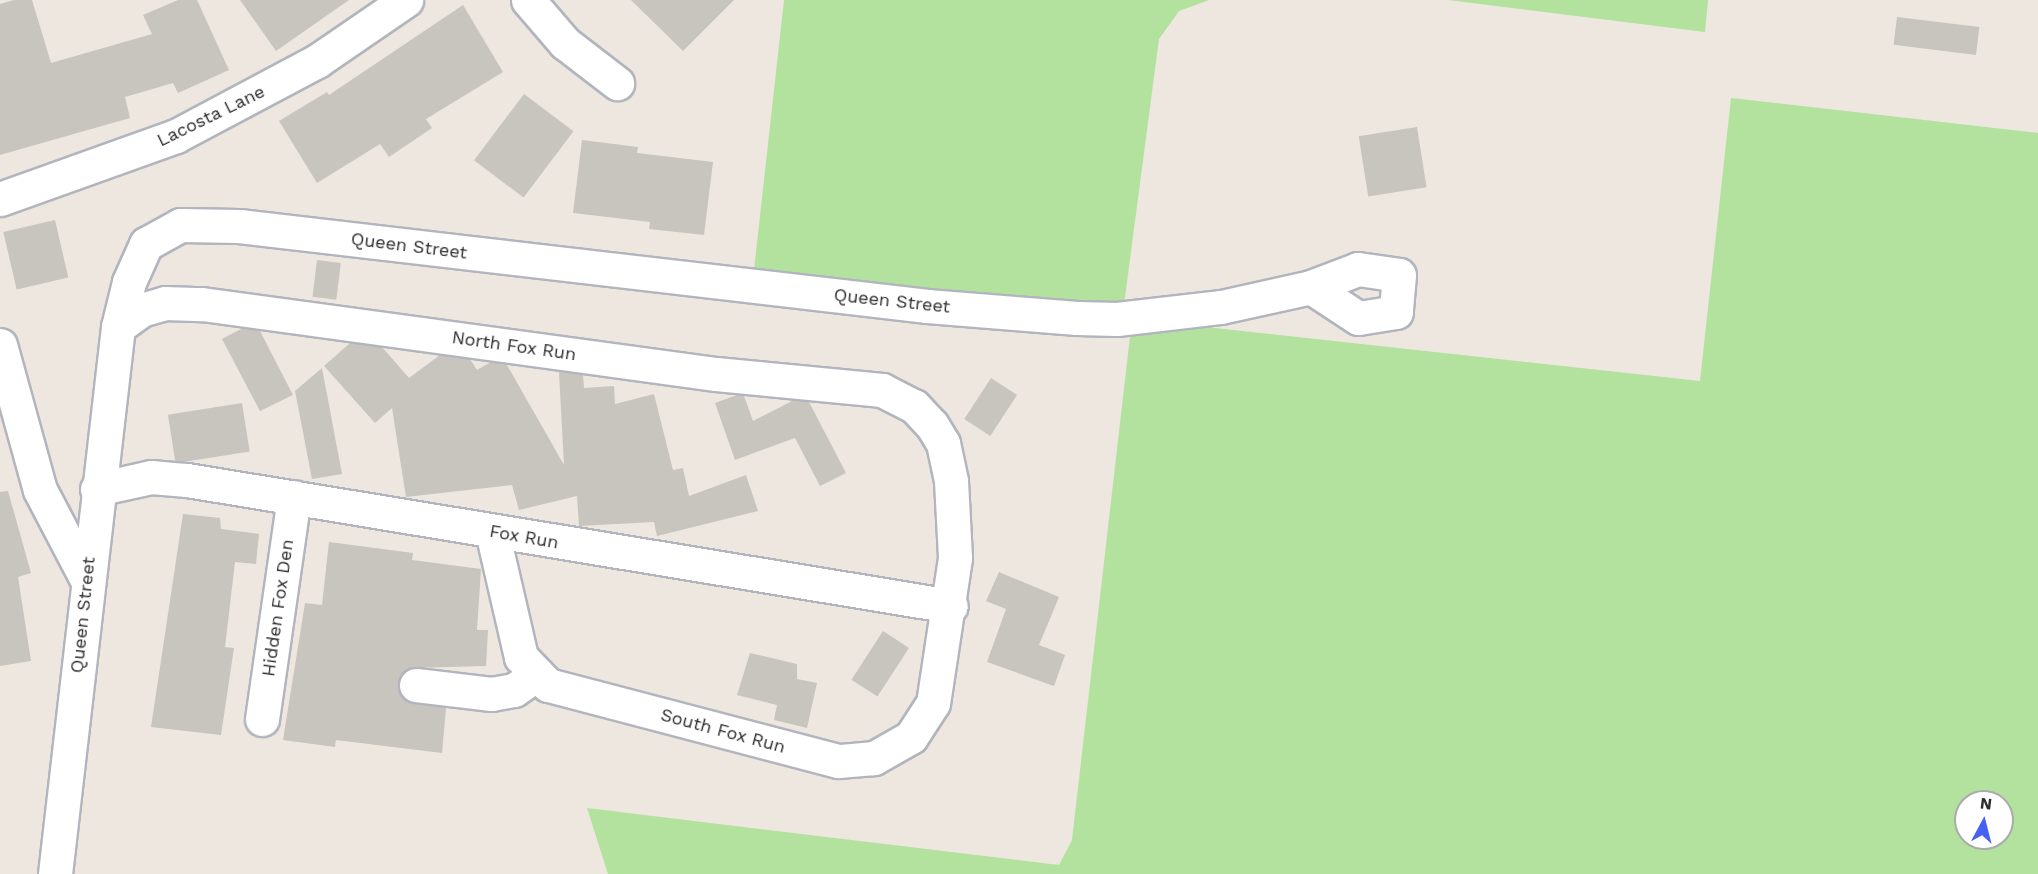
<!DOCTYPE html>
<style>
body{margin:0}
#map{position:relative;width:2038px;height:874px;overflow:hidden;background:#ede7df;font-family:"Work Sans",sans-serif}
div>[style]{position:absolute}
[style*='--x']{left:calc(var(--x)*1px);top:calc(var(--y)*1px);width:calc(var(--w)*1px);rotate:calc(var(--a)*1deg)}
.green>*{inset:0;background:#b3e19e}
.building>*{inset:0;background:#c8c4be;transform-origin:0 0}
.roads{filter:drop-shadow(2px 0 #b2b5be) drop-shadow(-2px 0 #b2b5be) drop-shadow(0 2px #b2b5be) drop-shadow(0 -2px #b2b5be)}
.street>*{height:33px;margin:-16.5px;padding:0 16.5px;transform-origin:16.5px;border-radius:16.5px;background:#fff}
span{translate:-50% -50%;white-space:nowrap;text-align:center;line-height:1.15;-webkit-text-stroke:5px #fff;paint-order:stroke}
.street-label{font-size:18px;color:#2c2c2c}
.north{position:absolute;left:1954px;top:790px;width:60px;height:60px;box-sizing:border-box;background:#fff;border:2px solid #ababab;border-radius:50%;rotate:7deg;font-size:16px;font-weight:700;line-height:24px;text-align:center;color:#2c2c2c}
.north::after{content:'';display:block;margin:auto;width:21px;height:27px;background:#4762f2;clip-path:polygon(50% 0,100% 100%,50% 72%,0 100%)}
</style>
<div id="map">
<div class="green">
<i style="clip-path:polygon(784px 0,1209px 0,1179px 11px,1159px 39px,1124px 305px,929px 290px,754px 270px)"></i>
<i style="clip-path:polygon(1448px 0,1708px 0,1705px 32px)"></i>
<i style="clip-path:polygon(evenodd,1731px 98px,2038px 133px,2038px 874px,608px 874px,587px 808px,1059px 865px,1072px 840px,1132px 319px,1700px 381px,1731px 98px,1966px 802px,2002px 802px,2002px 838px,1966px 838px,1966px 802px)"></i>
</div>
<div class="building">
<i style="clip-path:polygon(14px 0,32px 0,51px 63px,152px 34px,143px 15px,178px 0,197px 0,229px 70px,178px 93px,173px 83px,125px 97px,130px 118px,0 155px,0 4px)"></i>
<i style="clip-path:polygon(240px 0,349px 0,276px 51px)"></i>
<i style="clip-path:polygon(631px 0,734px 0,683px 51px)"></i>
<i style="clip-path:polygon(463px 5px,503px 72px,426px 119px,432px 128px,389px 157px,380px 144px,317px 183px,279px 121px,327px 92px,329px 95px)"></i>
<i style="left:1897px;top:17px;width:83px;height:28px;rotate:7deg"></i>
<i style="left:524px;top:94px;width:62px;height:83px;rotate:37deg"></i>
<i style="left:1417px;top:127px;width:61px;height:59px;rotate:81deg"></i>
<i style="clip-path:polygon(582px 140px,638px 147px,637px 153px,713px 162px,704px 235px,649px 229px,650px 222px,573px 213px)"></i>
<i style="left:55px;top:220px;width:59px;height:53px;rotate:77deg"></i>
<i style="left:317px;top:260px;width:24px;height:37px;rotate:7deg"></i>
<i style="clip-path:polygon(243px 328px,260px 331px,293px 395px,260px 411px,222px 339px)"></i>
<i style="clip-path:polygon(350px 343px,382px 347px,409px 378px,440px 355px,470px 359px,477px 370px,491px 362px,507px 365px,564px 465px,559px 372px,583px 375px,584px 388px,614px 386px,615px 404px,654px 394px,673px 470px,683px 468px,689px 496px,746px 475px,758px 511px,657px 536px,654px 522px,579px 526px,577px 496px,519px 510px,512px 485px,406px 497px,392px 408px,375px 423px,324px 366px)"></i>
<i style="clip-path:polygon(322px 368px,342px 474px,312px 479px,295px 391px)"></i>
<i style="left:991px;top:378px;width:31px;height:49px;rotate:33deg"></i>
<i style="clip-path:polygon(737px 395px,744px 396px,753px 421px,794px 400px,809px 402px,846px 473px,820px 486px,795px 438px,735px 460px,715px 403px)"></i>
<i style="left:242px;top:403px;width:49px;height:75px;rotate:81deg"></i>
<i style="clip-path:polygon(8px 491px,31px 573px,18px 577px,31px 661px,0 666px,0 492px)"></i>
<i style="clip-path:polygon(183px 514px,220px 518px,221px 529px,259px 534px,256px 564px,235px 562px,225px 647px,234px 648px,221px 735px,151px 727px)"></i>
<i style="clip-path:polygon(329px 542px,413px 553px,412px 560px,481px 569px,477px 630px,488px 630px,486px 666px,409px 668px,398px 682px,405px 700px,446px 708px,442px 753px,336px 740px,335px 747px,283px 740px,305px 603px,322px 605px)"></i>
<i style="clip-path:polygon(999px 572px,1059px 597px,1039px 645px,1065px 655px,1054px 686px,987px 662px,1006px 609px,986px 601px)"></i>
<i style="left:883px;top:631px;width:31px;height:58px;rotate:33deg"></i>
<i style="clip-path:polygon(750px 653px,797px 664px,797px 679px,817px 683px,807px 728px,774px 720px,777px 705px,737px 695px)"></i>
</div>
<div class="roads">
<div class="street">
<i style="--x:528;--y:0;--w:57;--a:49.3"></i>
<i style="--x:565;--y:43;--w:66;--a:37.6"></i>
<i style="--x:0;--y:199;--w:187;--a:-19.7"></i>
<i style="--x:176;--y:136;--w:160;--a:-28"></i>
<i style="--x:317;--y:61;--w:108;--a:-34.4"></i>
<i style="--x:1358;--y:269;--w:41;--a:8.3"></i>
<i style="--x:1399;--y:275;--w:37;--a:95"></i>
<i style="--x:1396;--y:312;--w:38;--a:171"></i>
<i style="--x:1358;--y:318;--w:56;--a:-146.6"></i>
<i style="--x:1311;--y:287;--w:50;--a:-21"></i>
<i style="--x:118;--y:327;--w:29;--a:-36"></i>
<i style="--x:141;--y:310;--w:25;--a:-16"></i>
<i style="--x:165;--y:303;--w:37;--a:2"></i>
<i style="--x:202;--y:304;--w:519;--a:7.76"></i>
<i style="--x:716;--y:374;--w:167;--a:5.5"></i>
<i style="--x:882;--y:390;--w:36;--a:27"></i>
<i style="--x:914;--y:406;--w:26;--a:47"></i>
<i style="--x:932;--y:425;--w:21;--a:59"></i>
<i style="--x:943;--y:443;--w:39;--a:78"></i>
<i style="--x:951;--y:481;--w:77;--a:87"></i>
<i style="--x:955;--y:558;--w:147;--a:98.6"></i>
<i style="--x:933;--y:703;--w:40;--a:122.9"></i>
<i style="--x:911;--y:737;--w:43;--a:150.4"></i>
<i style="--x:874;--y:758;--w:36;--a:175"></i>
<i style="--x:838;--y:761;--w:300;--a:-165.3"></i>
<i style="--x:548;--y:685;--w:39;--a:-134"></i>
<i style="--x:521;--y:657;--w:129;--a:-103"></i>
<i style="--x:0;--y:345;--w:150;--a:74.6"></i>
<i style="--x:40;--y:490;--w:102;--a:62.4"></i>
<i style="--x:97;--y:489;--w:55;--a:-12.5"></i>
<i style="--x:151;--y:477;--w:36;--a:5"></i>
<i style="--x:187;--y:480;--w:774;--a:9.37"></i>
<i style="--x:416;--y:685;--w:76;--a:6.8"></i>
<i style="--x:491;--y:694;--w:23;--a:-10"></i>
<i style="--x:514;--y:690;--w:28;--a:-35"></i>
<i style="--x:262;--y:719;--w:224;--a:-81.8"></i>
<i style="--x:55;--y:874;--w:551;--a:-83.43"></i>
<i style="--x:118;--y:327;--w:46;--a:-76.3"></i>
<i style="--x:129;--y:282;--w:42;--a:-65.9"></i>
<i style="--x:146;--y:244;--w:39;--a:-29"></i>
<i style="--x:180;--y:225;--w:59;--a:1"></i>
<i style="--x:239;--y:226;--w:693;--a:6.63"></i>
<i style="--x:927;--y:306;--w:150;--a:4.6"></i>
<i style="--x:1077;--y:318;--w:40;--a:1.4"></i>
<i style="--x:1117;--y:319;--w:105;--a:-6.6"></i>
<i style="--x:1221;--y:307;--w:92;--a:-12.5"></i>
</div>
</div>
<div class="street-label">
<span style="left:211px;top:116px;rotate:-26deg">Lacosta Lane</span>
<span style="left:409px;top:246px;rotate:7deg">Queen Street</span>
<span style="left:892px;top:301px;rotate:6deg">Queen Street</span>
<span style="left:514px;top:346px;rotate:8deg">North Fox Run</span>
<span style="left:524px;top:537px;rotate:10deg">Fox Run</span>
<span style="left:278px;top:608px;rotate:-82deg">Hidden Fox Den</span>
<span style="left:83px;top:615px;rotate:-84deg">Queen Street</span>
<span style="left:723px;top:731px;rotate:15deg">South Fox Run</span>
</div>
<div class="north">N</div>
</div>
